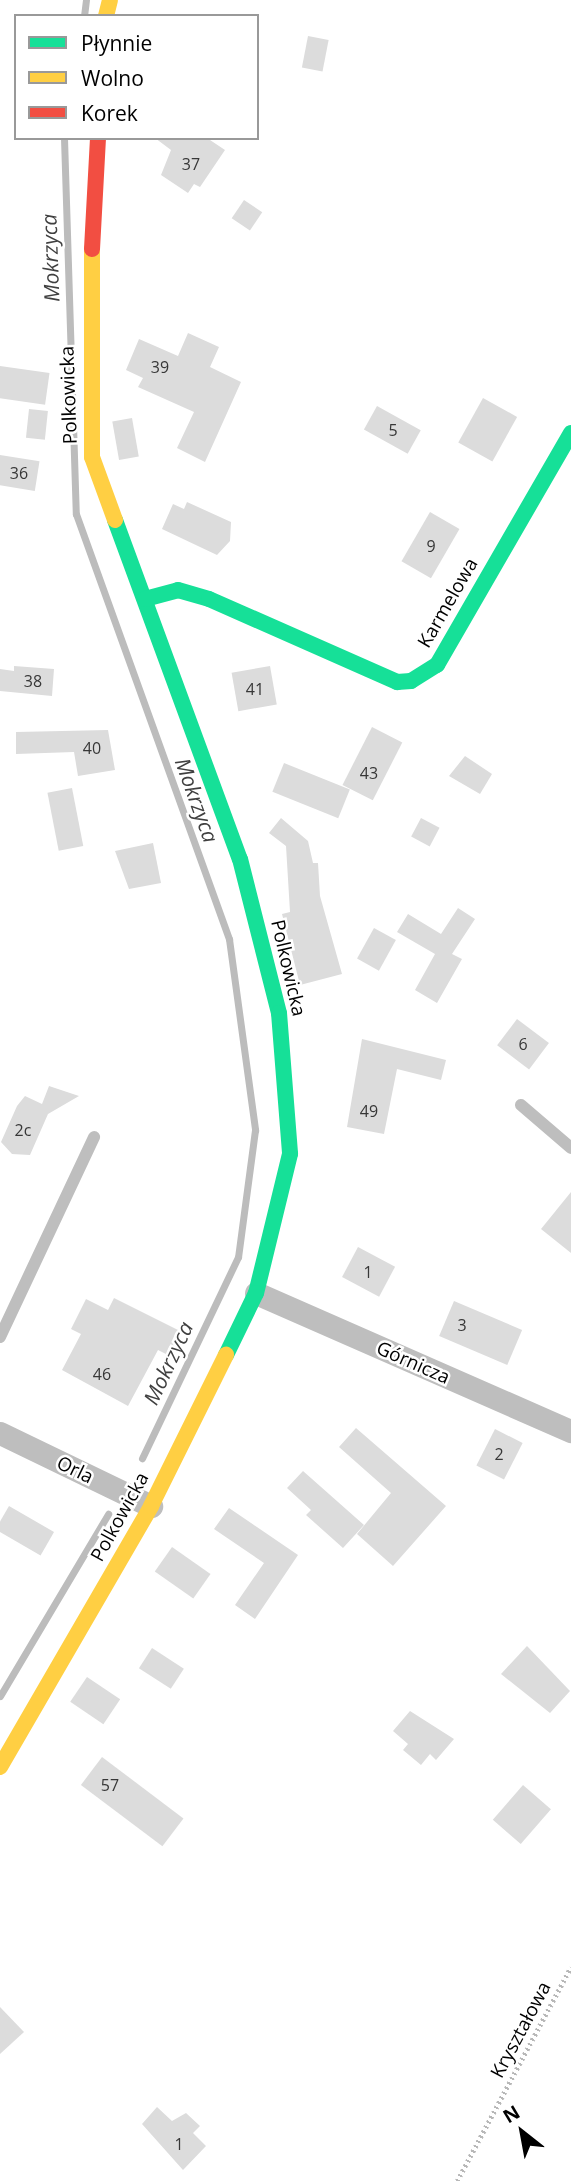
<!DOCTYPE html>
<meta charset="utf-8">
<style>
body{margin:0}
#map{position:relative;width:571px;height:2181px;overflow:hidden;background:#fff;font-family:"Open Sans",sans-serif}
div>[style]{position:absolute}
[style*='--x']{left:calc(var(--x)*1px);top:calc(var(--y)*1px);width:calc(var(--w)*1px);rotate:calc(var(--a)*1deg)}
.stream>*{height:7px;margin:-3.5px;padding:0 3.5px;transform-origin:3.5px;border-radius:3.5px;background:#bcbcbc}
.building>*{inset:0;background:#dcdcdc;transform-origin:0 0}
.path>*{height:4.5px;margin-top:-2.25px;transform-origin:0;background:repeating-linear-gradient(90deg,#b8b8b8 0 2px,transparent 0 5.5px)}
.lane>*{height:12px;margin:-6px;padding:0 6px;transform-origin:6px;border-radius:6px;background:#bebebe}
.street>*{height:23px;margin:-11.5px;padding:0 11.5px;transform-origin:11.5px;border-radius:11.5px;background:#bebebe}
.fast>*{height:16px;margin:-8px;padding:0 8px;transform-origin:8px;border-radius:8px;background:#16e098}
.slow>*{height:16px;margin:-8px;padding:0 8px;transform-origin:8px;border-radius:8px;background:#ffcf43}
.jam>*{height:16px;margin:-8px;padding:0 8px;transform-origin:8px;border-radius:8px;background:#f24e42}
span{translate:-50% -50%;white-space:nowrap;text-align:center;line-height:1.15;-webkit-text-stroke:5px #fff;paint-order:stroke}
.number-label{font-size:16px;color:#373737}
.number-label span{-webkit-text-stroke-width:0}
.street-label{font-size:19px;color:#000}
.water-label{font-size:21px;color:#404040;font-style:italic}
.legend{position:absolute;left:14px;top:14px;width:245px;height:126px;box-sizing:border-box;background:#fff;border:2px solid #999;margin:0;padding:9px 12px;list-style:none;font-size:21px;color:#000}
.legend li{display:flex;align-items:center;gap:14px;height:35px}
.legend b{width:35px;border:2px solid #999}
.north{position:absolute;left:487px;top:2097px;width:70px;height:70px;-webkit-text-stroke:5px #fff;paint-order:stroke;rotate:329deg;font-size:19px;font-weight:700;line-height:28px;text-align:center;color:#000}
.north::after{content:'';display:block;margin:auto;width:24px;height:32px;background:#000;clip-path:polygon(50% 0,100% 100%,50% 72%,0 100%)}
</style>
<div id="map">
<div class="stream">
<i style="--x:84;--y:16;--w:16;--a:-83"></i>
<i style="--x:64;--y:138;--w:376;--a:88.2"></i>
<i style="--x:76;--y:514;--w:452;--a:70.2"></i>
<i style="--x:229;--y:939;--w:193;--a:82.2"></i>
<i style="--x:255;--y:1130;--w:128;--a:97.6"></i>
<i style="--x:238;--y:1257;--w:223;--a:115.5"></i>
<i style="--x:0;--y:1696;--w:212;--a:-59.3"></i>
</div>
<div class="building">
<i style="left:308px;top:36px;width:21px;height:32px;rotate:11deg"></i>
<i style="clip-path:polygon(155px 138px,207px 138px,225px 150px,200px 187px,194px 184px,188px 193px,161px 175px,171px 150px)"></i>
<i style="left:244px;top:200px;width:22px;height:22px;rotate:34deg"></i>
<i style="clip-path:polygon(188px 333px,219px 347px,210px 367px,241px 382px,205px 462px,177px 448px,194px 412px,138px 387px,143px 378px,126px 370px,139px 339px,178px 356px)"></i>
<i style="left:0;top:366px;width:50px;height:32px;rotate:8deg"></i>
<i style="left:483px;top:398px;width:39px;height:51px;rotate:29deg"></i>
<i style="left:377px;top:406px;width:50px;height:27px;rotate:29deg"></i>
<i style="left:29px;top:409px;width:19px;height:29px;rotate:6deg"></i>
<i style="left:132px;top:418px;width:39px;height:20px;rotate:80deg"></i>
<i style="left:0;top:455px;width:40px;height:30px;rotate:9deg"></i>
<i style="clip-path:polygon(187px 502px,231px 522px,230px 541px,217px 555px,162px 529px,173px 504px,184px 509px)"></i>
<i style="left:430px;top:512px;width:34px;height:57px;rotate:30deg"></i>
<i style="clip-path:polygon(14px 666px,54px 669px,52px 696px,0 691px,0 669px,14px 671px)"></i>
<i style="left:270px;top:666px;width:39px;height:39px;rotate:80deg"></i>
<i style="left:372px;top:727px;width:34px;height:65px;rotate:27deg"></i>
<i style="clip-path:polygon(108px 730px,115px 770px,78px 776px,74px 752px,16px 754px,16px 732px)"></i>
<i style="clip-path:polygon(465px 756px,492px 774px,480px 794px,449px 776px)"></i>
<i style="left:284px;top:763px;width:71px;height:31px;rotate:22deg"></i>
<i style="left:72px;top:788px;width:59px;height:25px;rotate:79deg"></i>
<i style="clip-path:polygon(281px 818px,308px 841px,313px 863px,318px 863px,320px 896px,342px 974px,300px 985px,282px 914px,290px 912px,286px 846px,269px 833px)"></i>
<i style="left:421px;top:818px;width:21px;height:21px;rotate:28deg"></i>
<i style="clip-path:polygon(153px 843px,161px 883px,129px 889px,115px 851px)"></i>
<i style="clip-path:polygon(458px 908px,475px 919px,452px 954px,462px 959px,437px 1003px,415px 990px,435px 954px,397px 932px,408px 914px,441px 934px)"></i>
<i style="left:374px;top:928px;width:25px;height:35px;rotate:29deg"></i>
<i style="left:517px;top:1019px;width:40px;height:33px;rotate:37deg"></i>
<i style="clip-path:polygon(362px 1039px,446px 1060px,441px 1080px,397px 1069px,384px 1134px,347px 1127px)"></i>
<i style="clip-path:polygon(49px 1086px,79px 1096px,48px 1114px,30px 1155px,12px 1154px,1px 1142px,17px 1106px,25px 1096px,42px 1104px)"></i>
<i style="clip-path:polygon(571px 1192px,571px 1253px,541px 1229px)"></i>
<i style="left:358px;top:1247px;width:42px;height:34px;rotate:28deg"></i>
<i style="clip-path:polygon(114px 1298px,182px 1332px,170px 1356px,158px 1350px,128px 1406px,62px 1370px,81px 1334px,71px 1329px,86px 1299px,108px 1310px)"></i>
<i style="left:454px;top:1301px;width:74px;height:38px;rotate:23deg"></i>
<i style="clip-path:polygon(356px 1428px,446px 1506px,393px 1566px,357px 1534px,391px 1493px,339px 1447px)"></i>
<i style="left:495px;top:1429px;width:31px;height:41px;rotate:27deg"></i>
<i style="clip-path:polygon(303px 1471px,364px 1525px,343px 1548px,306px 1515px,311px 1510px,287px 1488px)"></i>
<i style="left:9px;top:1506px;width:52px;height:27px;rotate:30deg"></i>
<i style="clip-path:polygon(229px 1508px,298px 1555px,255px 1619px,235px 1605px,264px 1563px,214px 1529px)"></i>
<i style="left:172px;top:1547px;width:47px;height:30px;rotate:35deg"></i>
<i style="clip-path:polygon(527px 1646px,570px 1691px,550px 1713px,501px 1674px)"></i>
<i style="left:152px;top:1648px;width:38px;height:24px;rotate:33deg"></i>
<i style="left:87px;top:1677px;width:40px;height:30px;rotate:34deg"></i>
<i style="clip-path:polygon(410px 1711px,454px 1739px,436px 1760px,430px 1754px,421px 1765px,403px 1750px,408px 1744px,393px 1731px)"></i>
<i style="left:102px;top:1757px;width:102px;height:35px;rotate:37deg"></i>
<i style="left:523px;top:1785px;width:37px;height:46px;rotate:41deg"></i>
<i style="clip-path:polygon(0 2007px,24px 2032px,0 2054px)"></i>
<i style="clip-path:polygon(157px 2107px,172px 2121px,186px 2113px,200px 2126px,193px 2133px,206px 2146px,183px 2170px,142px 2124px)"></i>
</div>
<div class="path">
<i style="--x:457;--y:2181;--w:242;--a:-62"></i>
</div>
<div class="lane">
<i style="--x:521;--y:1105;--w:66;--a:40.7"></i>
<i style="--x:0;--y:1337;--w:221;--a:-64.8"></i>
</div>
<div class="street">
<i style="--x:256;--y:1293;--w:344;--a:23.7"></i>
<i style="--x:0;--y:1433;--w:168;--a:25.8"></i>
</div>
<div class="fast">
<i style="--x:115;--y:520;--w:361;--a:69.8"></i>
<i style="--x:240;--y:859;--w:159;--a:75.8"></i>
<i style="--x:279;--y:1013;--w:141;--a:85.5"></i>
<i style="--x:290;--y:1154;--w:143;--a:103.7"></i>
<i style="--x:256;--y:1293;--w:69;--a:115.8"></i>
<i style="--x:145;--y:599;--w:34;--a:-15"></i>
<i style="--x:178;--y:590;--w:32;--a:16"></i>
<i style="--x:209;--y:599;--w:206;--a:23.8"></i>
<i style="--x:397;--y:682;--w:14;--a:-4"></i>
<i style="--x:411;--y:681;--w:31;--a:-32"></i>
<i style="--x:437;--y:665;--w:268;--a:-60"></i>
</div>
<div class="slow">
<i style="--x:106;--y:16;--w:16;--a:-76"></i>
<i style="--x:92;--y:249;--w:208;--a:90"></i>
<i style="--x:92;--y:457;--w:67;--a:69.9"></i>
<i style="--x:0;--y:1767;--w:302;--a:-59.9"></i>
<i style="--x:151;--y:1506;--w:169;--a:-63.6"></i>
</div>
<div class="jam">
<i style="--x:92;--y:249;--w:111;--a:-86.9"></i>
</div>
<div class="number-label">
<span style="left:191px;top:164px">37</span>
<span style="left:160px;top:367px">39</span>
<span style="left:393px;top:430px">5</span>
<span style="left:19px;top:473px">36</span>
<span style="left:431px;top:546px">9</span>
<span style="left:33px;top:681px">38</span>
<span style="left:255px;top:689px">41</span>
<span style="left:92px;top:748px">40</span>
<span style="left:369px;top:773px">43</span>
<span style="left:523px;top:1044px">6</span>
<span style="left:369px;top:1111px">49</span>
<span style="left:23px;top:1130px">2c</span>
<span style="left:368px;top:1272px">1</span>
<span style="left:462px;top:1325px">3</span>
<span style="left:102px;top:1374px">46</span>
<span style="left:499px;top:1454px">2</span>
<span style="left:110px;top:1785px">57</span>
<span style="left:179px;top:2144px">1</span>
</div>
<div class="street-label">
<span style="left:69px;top:395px;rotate:-92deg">Polkowicka</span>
<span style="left:448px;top:603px;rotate:-60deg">Karmelowa</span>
<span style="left:288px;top:968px;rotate:77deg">Polkowicka</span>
<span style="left:413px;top:1363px;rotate:24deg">Górnicza</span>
<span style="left:75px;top:1470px;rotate:26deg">Orla</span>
<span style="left:120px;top:1517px;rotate:-61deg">Polkowicka</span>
<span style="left:521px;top:2030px;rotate:-62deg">Kryształowa</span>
</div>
<div class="water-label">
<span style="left:50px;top:258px;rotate:-92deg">Mokrzyca</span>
<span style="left:197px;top:800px;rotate:70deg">Mokrzyca</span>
<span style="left:168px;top:1363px;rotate:-65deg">Mokrzyca</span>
</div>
<ul class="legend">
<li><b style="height:9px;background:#16e098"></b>Płynnie</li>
<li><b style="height:9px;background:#ffcf43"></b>Wolno</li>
<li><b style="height:9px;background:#f24e42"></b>Korek</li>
</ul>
<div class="north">N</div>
</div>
